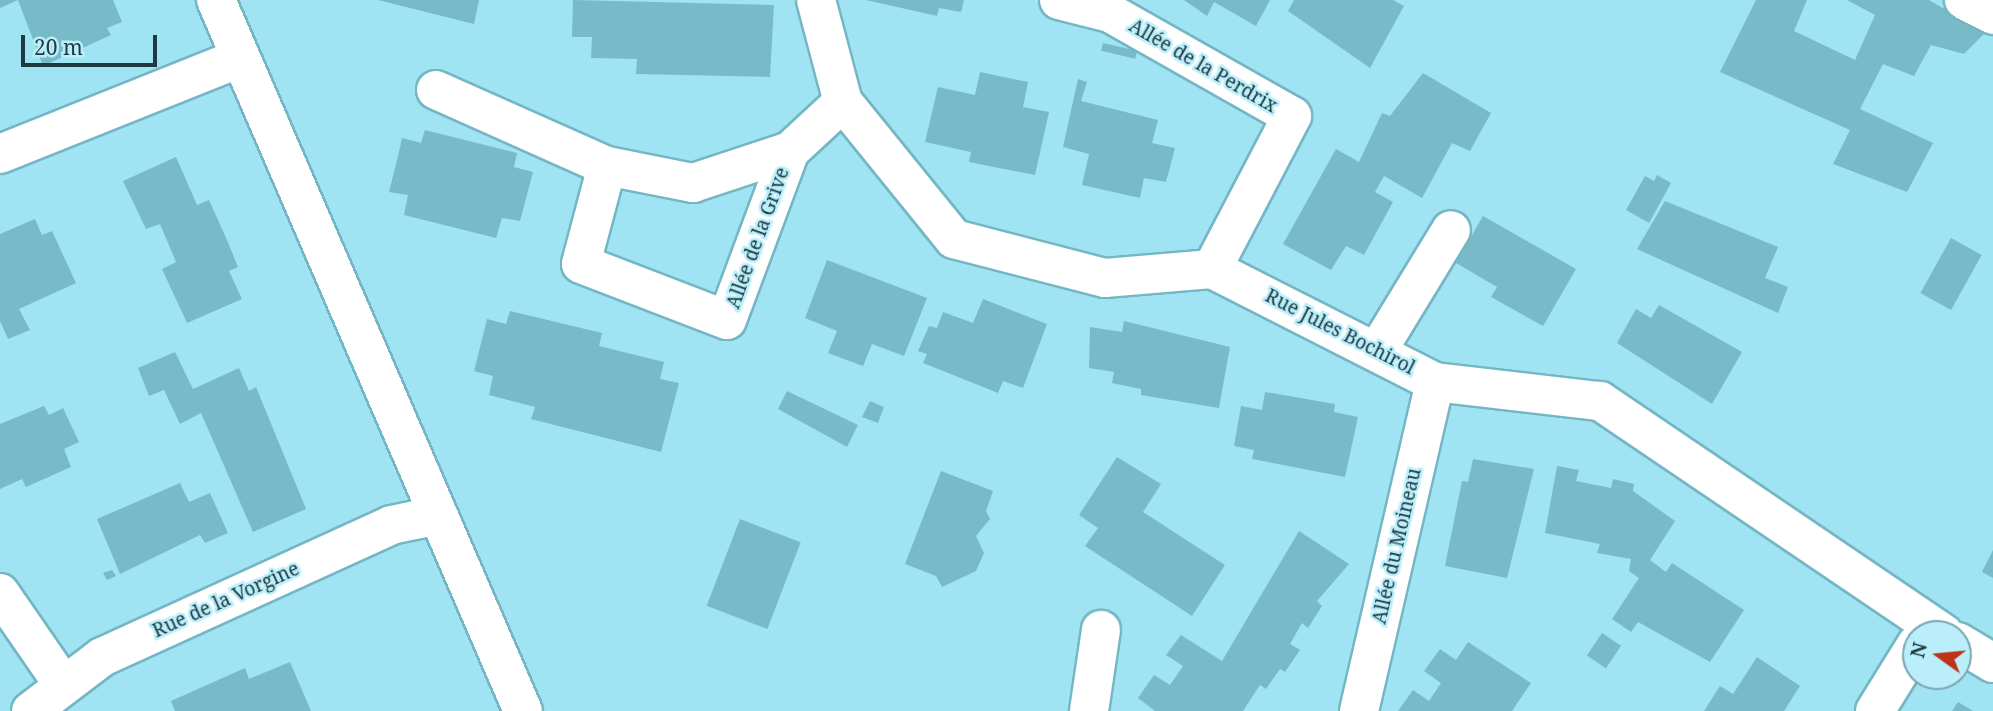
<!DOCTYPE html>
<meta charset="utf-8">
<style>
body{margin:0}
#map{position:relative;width:1993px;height:711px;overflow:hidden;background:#a0e3f2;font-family:"Noto Serif",serif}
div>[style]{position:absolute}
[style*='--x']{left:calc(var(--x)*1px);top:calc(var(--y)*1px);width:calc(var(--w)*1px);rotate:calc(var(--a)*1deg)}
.building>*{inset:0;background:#78bac8;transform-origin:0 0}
.roads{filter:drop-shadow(2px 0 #74b6c4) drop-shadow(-2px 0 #74b6c4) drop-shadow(0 2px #74b6c4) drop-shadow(0 -2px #74b6c4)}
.minor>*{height:38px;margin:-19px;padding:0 19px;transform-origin:19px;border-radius:19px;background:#fff}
.tertiary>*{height:38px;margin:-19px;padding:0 19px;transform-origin:19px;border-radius:19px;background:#fff}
span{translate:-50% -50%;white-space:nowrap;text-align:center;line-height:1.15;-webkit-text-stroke:5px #b9eefa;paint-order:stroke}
.street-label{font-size:19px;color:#1e393f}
.north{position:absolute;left:1902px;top:620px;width:70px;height:70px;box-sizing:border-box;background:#b9eefa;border:2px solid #7ba6af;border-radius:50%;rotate:285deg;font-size:19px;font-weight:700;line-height:28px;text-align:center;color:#1e393f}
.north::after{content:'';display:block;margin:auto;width:24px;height:32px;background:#bd3218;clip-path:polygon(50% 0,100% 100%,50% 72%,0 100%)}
.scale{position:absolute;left:21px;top:35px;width:136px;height:32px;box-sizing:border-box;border:4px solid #1e393f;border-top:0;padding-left:9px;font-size:21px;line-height:24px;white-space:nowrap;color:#1e393f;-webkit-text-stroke:5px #b9eefa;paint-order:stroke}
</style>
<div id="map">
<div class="building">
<i style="clip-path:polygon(0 0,18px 0,0 8px)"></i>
<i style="clip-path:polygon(18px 0,113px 0,122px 22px,107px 28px,111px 35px,43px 66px)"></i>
<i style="clip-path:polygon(378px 0,479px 0,474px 24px)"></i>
<i style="clip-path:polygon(573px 0,774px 5px,770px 77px,636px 74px,637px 59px,591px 58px,592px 37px,572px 37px)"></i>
<i style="clip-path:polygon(866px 0,964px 0,961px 12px,939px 8px,937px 16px)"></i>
<i style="clip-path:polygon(1184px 0,1270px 0,1256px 26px,1214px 2px,1207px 16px)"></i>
<i style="clip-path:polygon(1294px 0,1393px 0,1404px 6px,1370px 68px,1288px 11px)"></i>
<i style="clip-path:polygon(1756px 0,1807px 0,1794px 31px,1855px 60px,1875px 15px,1847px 0,1929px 0,1985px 33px,1964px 54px,1931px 45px,1914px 76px,1883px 64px,1860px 109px,1933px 143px,1907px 192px,1833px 164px,1850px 130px,1720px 72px)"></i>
<i style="left:1103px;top:43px;width:35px;height:8px;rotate:13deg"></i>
<i style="clip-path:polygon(980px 72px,1028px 82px,1023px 107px,1049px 112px,1035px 175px,969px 162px,971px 152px,925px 142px,938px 87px,975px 95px)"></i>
<i style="clip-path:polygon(1423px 73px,1491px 113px,1470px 151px,1452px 143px,1422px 198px,1384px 176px,1375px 192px,1393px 202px,1364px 255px,1346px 246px,1331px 270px,1283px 244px,1336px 149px,1359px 162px,1382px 113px,1390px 116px)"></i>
<i style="clip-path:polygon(1078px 79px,1087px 82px,1081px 101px,1158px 120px,1152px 143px,1175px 148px,1166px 182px,1144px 178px,1140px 198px,1082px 185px,1089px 154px,1063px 147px)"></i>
<i style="clip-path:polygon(425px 130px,517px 153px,514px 167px,533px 172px,520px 221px,502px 218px,496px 238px,404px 215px,408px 195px,389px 192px,399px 152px,402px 138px,421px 143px)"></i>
<i style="clip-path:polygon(176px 157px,197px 205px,209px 200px,227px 240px,238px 267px,229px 271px,242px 299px,187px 323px,162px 269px,176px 262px,160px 224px,146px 229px,123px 181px)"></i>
<i style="clip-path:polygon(1657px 175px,1671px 183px,1649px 223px,1626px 210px,1645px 176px,1654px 181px)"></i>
<i style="clip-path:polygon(1665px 201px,1778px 247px,1765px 278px,1788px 287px,1778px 313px,1637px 249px)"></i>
<i style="clip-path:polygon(1483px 216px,1576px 269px,1543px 326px,1491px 297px,1497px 287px,1456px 263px)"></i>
<i style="clip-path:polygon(35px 219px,42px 235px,52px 231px,76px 283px,19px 309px,30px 330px,8px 339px,0 321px,0 234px)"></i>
<i style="left:1951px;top:238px;width:35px;height:63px;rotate:29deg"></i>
<i style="clip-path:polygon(827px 260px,927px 298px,904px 356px,872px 344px,863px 366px,828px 353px,837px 331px,805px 318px)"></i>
<i style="clip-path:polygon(983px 299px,1047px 324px,1023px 388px,1003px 381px,998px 393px,923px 363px,927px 354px,918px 351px,929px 326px,937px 328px,943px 312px,973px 323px)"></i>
<i style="clip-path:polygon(1659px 305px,1742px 352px,1712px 404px,1617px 343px,1636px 309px,1651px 318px)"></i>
<i style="clip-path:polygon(510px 311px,602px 333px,599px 346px,664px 362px,660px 379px,679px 383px,661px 452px,531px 419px,535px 407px,489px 395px,493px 376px,474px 371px,487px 319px,506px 324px)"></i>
<i style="clip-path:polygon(1124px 321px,1230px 347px,1219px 408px,1141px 395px,1141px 389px,1112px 383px,1114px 372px,1089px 368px,1090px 327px,1122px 332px)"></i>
<i style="clip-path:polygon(175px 352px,193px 389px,239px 368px,249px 391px,256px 387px,306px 509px,253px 532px,201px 413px,180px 424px,164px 390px,149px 396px,138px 368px)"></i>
<i style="clip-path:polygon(787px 391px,858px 425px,847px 447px,778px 409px)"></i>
<i style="clip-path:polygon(1265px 392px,1335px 404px,1334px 412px,1358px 417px,1345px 477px,1252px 459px,1254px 450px,1234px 446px,1241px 406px,1262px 410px)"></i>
<i style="clip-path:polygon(870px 401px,884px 407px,878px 423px,862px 417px)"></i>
<i style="clip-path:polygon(44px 406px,49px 415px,63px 408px,79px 442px,64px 449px,71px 467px,26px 487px,22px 479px,0 489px,0 424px)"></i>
<i style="clip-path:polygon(1117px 457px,1161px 484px,1143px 512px,1225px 565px,1192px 616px,1085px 546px,1098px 528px,1079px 515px)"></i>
<i style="clip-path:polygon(1473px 459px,1534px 469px,1507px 578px,1445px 566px,1462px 481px,1468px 482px)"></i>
<i style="clip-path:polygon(1557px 466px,1579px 470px,1576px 481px,1611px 488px,1613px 479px,1634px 484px,1633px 491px,1675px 521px,1650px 560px,1666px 572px,1672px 563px,1744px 610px,1710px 662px,1638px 622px,1631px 632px,1612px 619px,1639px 578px,1629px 571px,1631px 559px,1597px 553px,1600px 544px,1545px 533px)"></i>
<i style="clip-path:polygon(941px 471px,993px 491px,986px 511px,990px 519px,976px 536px,984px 553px,976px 571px,942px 587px,936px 576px,905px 564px)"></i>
<i style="clip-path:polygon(180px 483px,189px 502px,210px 493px,228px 533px,205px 543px,200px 535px,120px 574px,97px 519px)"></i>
<i style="left:740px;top:519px;width:65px;height:93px;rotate:21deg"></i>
<i style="clip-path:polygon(1299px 531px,1349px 564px,1317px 601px,1322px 606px,1308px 628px,1302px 623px,1290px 644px,1300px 650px,1285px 672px,1280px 669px,1266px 689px,1260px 685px,1243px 711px,1155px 711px,1138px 698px,1154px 675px,1170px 685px,1183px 666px,1166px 655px,1181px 635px,1222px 661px)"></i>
<i style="clip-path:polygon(1993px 550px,1993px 578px,1982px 572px)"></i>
<i style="clip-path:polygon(112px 570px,116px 576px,107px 580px,103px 573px)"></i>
<i style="left:1602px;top:633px;width:23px;height:27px;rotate:34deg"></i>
<i style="clip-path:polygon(1468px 642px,1531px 683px,1512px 711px,1398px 711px,1413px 690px,1429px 701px,1441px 683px,1424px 671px,1440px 649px,1456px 660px)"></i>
<i style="clip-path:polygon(1757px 657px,1800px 686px,1784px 711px,1704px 711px,1720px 686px,1733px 694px)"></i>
<i style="clip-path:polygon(290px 662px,311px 711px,175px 711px,171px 701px,245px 668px,249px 679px)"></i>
<i style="clip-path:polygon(1958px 702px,1973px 711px,1952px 711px)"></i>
</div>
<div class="roads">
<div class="minor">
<i style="--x:816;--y:0;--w:106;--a:75.2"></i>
<i style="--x:843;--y:102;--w:176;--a:51"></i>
<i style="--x:954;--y:239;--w:156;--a:14.5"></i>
<i style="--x:1105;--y:278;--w:107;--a:-4.8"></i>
<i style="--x:1212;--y:269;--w:250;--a:26.9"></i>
<i style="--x:1435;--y:382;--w:166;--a:6.6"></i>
<i style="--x:1600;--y:401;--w:415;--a:34.1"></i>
<i style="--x:1059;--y:0;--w:53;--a:14.3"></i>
<i style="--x:1110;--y:13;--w:209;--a:29.5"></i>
<i style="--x:1292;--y:116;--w:173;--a:117.6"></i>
<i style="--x:1964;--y:0;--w:33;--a:27"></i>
<i style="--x:436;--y:90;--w:187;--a:24"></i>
<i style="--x:607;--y:166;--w:88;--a:11.2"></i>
<i style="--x:693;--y:183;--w:102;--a:-18.3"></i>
<i style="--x:0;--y:154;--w:258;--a:-21.8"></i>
<i style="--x:607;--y:166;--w:101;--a:104.9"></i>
<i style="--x:581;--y:264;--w:156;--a:21"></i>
<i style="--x:727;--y:320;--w:180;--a:-69.6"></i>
<i style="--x:790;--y:151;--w:72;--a:-42.8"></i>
<i style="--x:1379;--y:348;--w:138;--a:-58.6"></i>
<i style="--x:0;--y:593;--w:109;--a:55.4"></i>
<i style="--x:1958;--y:642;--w:41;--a:31"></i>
<i style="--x:31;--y:711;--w:89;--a:-37.3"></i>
<i style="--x:102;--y:657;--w:318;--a:-24.5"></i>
<i style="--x:391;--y:525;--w:45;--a:-11.6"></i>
<i style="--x:1089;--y:711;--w:82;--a:-81.6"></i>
<i style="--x:1359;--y:711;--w:338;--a:-77"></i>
<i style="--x:1875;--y:711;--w:78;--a:-58.2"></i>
</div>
<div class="tertiary">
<i style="--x:216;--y:0;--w:774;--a:66.65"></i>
</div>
</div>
<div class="street-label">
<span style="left:1203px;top:66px;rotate:30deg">Allée de la Perdrix</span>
<span style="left:758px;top:238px;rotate:-70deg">Allée de la Grive</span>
<span style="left:1340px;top:332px;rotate:27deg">Rue Jules Bochirol</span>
<span style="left:1397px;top:546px;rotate:-77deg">Allée du Moineau</span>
<span style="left:226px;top:600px;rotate:-24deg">Rue de la Vorgine</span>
</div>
<div class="north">N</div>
<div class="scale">20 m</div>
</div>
